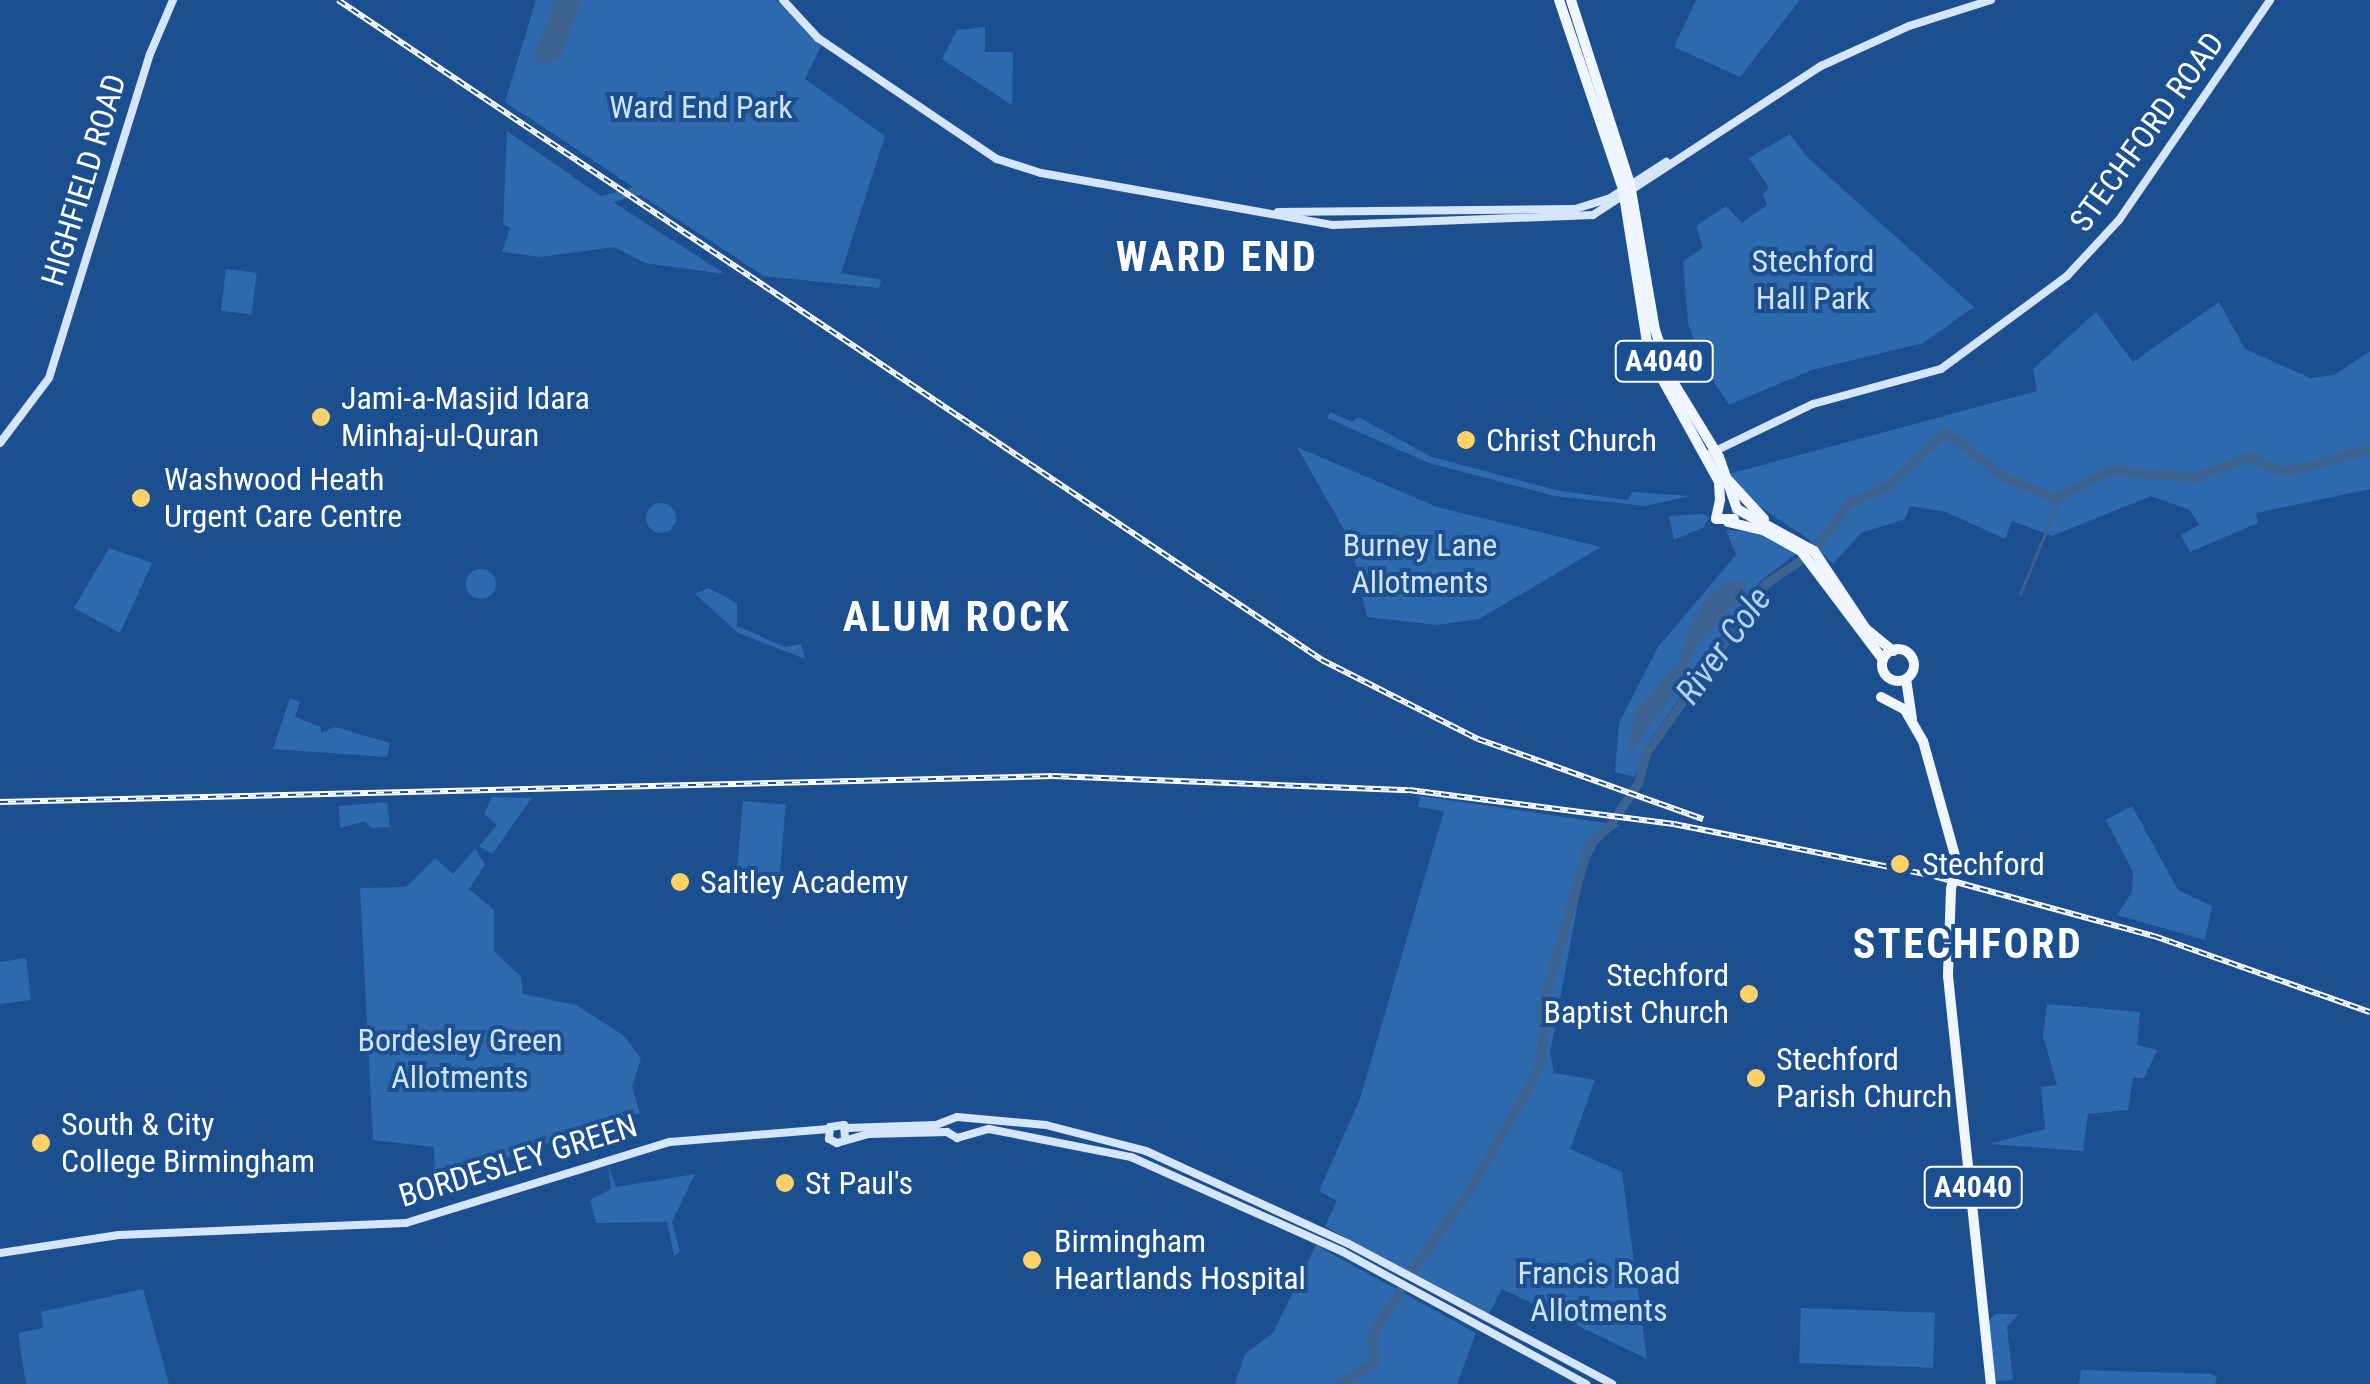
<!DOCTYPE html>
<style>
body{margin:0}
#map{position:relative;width:2370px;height:1384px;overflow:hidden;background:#1b4f8f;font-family:"Roboto Condensed",sans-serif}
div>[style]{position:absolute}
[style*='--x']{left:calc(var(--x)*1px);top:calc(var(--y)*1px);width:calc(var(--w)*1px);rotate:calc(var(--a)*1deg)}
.green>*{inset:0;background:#2e69ad;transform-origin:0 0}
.round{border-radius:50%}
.water>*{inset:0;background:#3c6290}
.stream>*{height:2.5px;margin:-1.25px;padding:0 1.25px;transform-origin:1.25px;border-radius:1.25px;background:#3c6290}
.river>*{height:9px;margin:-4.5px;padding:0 4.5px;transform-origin:4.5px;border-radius:4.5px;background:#3c6290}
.secondary>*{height:8px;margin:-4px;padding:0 4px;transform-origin:4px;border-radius:4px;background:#d6e6fa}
.primary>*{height:10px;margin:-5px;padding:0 5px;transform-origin:5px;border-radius:5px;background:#f0f6ff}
.primary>.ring{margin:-5px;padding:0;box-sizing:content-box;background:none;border:10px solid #f0f6ff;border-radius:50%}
.rail>*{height:6px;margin-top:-3px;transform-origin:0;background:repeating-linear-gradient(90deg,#1b4f8f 0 8px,#fff 0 16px);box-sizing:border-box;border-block:2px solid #fff}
.primary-bridge>*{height:10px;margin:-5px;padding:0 5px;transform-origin:5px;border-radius:5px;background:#f0f6ff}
.dots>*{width:28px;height:28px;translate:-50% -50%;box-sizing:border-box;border:5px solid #1b4f8f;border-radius:50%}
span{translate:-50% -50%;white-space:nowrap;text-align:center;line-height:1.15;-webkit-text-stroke:8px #1b4f8f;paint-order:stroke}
.shield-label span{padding:2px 8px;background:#1b4f8f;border:2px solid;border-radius:8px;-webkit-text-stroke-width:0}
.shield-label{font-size:30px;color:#fff;font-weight:700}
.park-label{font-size:32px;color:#cfe3fa}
.street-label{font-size:32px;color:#fff}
.poi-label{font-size:32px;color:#fff}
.left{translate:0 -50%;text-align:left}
.right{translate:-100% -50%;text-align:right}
.water-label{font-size:35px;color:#b5d3f5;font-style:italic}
.district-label{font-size:42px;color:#fff;font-weight:700;letter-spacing:2.5px}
</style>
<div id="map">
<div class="green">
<i style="clip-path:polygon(536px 0,776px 0,821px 46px,805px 79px,885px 136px,841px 273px,881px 280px,879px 288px,764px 276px,641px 195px,613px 202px,725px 274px,645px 263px,614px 247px,541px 257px,502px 252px,510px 228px,503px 224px,507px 131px,601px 196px,633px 187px,505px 102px)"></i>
<i style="clip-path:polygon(1696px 0,1800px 0,1740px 77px,1674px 47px)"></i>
<i style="clip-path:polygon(985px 27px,985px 52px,1013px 52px,1012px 105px,942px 59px,957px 30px)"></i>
<i style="clip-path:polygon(1790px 134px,1807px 157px,1974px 307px,1923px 343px,1812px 370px,1729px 405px,1704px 367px,1688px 323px,1683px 261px,1703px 248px,1696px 226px,1726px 206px,1742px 223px,1767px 205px,1763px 194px,1769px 188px,1749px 158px)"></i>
<i style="left:226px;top:269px;width:31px;height:42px;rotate:7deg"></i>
<i style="clip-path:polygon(2219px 302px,2245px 349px,2310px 378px,2334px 375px,2370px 351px,2370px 489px,2256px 513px,2258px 523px,2190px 552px,2181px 535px,2199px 525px,2190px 510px,2151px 496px,2052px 536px,2012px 521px,2005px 539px,1946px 512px,1910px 506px,1905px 519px,1861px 533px,1833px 564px,1807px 538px,1748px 499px,1729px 474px,2037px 391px,2033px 369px,2096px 312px,2133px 362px)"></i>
<i style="clip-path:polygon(1330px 412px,1352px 422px,1358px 417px,1432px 457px,1560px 491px,1628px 500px,1632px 492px,1690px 496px,1646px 506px,1554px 496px,1429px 463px,1327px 418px)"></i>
<i style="clip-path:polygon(1297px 447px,1437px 507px,1601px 547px,1479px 619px,1437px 625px,1367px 617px,1350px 540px)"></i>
<i class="round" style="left:646px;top:503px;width:30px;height:30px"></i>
<i style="clip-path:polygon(1703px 514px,1709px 517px,1704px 527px,1674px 540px,1669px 516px)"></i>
<i style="clip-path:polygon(1726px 530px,1754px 532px,1796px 554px,1760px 581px,1651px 739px,1634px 777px,1615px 772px,1619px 723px,1658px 647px,1736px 555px)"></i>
<i style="clip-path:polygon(109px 548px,152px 563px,120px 633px,74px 608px)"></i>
<i class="round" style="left:466px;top:569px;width:30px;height:30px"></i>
<i style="clip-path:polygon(708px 588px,737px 603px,737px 626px,785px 647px,801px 644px,805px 659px,738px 633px,695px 594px)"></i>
<i style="clip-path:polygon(290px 698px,300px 702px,295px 717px,321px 727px,321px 733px,335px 727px,390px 743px,387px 757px,273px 749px)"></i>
<i style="clip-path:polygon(1420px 796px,1620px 825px,1600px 839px,1584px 870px,1550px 1053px,1554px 1073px,1595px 1080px,1570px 1149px,1622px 1172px,1647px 1359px,1502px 1289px,1487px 1317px,1325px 1226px,1337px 1201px,1319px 1191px,1360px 1099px,1444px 811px,1418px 807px)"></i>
<i style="clip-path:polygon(492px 797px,532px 798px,492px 854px,479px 846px,497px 825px,484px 814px)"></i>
<i style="left:743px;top:801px;width:43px;height:70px;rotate:5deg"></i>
<i style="clip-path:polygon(387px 802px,390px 827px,371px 828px,365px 821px,340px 828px,339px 806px)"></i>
<i style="clip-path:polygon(2132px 806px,2178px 890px,2212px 906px,2205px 940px,2117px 915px,2132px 892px,2133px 872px,2106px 820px)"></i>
<i style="clip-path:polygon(475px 849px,485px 864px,469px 889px,494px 910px,494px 951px,521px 977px,523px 994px,576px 1005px,623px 1035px,641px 1058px,632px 1087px,640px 1113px,526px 1150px,529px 1167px,518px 1171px,517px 1155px,435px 1181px,434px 1147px,373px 1140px,360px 888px,406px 887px,435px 858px,453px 874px)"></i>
<i style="clip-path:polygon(26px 958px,31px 1000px,0 1004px,0 962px)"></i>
<i style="clip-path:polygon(2047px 1004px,2140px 1012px,2137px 1045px,2157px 1050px,2144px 1078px,2133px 1078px,2128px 1110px,2088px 1114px,2083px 1151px,1990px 1144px,2045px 1129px,2041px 1087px,2057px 1085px,2043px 1036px)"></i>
<i style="clip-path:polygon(608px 1165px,616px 1187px,695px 1174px,672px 1222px,680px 1252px,674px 1256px,667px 1222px,596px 1223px,590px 1200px,611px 1189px)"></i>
<i style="clip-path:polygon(1316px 1245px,1476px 1333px,1457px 1384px,1235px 1384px,1245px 1354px,1273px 1333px)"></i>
<i style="clip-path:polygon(143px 1289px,169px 1384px,26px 1384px,18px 1333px,43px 1328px,41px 1312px)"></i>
<i style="left:1801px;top:1308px;width:134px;height:55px;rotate:2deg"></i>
<i style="clip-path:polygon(1995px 1314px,2019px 1314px,2007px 1327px,2013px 1380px,1995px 1381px,1989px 1321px)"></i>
<i style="clip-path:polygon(2081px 1370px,2211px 1374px,2217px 1377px,2215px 1384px,2079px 1384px)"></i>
</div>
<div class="water">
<i style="clip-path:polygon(555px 0,581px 0,560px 59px,541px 66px,535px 56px)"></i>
<i style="clip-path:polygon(1733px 579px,1748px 584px,1742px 597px,1695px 646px,1684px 679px,1628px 757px,1635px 710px,1678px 664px,1690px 626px,1711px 592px)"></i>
</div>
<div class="stream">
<i style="--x:2020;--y:594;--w:104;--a:-67.4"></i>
</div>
<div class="river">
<i style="--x:1410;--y:1272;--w:100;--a:-53.9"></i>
<i style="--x:1469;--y:1191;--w:129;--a:-60.3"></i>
<i style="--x:1533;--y:1079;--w:28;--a:-71"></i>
<i style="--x:1542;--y:1053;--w:50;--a:-88.9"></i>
<i style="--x:1543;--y:1003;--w:163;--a:-74"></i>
<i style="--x:1588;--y:846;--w:29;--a:-44"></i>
<i style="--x:1609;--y:826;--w:52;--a:-56"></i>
<i style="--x:1638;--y:783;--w:31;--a:-75"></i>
<i style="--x:1646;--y:753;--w:207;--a:-54.8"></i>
<i style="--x:1765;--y:584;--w:55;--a:-34"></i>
<i style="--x:1811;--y:553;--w:63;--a:-52.8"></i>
<i style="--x:1849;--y:503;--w:40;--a:-23.4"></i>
<i style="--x:1886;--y:487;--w:81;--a:-43"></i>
<i style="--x:1945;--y:432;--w:74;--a:37.3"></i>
<i style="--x:2004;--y:477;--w:55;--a:22.4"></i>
<i style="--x:2055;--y:498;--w:61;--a:-27.4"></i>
<i style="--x:2109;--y:470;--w:86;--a:4.7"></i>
<i style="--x:2195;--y:477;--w:59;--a:-20.9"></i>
<i style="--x:2250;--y:456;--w:30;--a:28"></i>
<i style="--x:2276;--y:470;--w:16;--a:0"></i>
<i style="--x:2292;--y:470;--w:81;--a:-15.1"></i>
<i style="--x:1339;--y:1384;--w:42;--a:-33.3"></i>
<i style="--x:1374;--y:1361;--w:26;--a:-94"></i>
<i style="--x:1372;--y:1335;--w:53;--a:-58.1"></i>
</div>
<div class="secondary">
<i style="--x:783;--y:0;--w:52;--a:47.4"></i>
<i style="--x:818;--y:38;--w:216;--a:34.1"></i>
<i style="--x:997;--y:159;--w:46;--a:17.7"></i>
<i style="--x:1041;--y:173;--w:297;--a:10.1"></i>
<i style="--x:1333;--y:225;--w:260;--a:-2.2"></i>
<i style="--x:1593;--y:215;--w:272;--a:-33.2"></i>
<i style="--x:1821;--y:66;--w:97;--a:-24.4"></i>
<i style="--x:1909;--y:26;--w:86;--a:-17.6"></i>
<i style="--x:1278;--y:212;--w:297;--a:-0.6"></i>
<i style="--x:1575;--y:209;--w:37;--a:-17"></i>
<i style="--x:1610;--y:198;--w:67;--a:-32.7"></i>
<i style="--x:0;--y:443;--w:81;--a:-53"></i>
<i style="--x:49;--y:378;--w:339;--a:-72.7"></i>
<i style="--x:150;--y:54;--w:59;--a:-66.9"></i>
<i style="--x:1716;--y:468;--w:16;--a:-108"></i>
<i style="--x:1711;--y:453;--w:113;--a:-25.7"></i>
<i style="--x:1813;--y:404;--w:133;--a:-15.3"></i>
<i style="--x:1941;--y:369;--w:157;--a:-36.4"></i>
<i style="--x:2067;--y:276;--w:76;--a:-47.1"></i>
<i style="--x:2119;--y:220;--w:267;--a:-55.5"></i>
<i style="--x:846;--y:1128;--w:90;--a:-1.9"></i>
<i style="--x:936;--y:1125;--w:22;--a:-21"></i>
<i style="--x:957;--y:1117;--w:89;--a:5.1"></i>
<i style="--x:1046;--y:1125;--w:103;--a:14.6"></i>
<i style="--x:1146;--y:1151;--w:223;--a:24.6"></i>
<i style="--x:1349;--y:1244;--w:298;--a:28"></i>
<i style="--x:845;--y:1139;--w:14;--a:-94"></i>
<i style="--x:844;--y:1125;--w:14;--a:172"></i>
<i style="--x:830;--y:1127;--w:12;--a:95"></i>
<i style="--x:829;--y:1139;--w:9;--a:27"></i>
<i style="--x:837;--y:1143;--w:32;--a:-16"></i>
<i style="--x:868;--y:1134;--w:79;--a:-1.5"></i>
<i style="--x:947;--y:1132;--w:12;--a:31"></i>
<i style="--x:957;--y:1138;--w:33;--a:-16"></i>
<i style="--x:989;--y:1129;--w:145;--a:11.2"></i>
<i style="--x:1131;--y:1157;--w:232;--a:24.1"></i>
<i style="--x:1343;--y:1252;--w:277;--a:28.5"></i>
<i style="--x:0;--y:1253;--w:120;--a:-8.6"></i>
<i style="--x:119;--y:1235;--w:287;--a:-2.4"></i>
<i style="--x:406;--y:1223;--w:276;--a:-17.1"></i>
<i style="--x:670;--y:1142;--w:159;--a:-4.7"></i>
</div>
<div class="primary">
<i style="--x:1559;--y:0;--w:200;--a:71.3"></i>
<i style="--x:1623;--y:189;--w:168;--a:81.1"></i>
<i style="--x:1649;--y:355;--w:145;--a:61.1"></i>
<i style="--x:1719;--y:482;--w:18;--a:87"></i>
<i style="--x:1571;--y:0;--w:193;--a:72.2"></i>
<i style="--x:1630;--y:184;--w:148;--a:80.3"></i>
<i style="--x:1655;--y:330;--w:53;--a:71.2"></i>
<i style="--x:1672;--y:380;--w:90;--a:58.6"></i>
<i style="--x:1719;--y:457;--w:55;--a:70.9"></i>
<i style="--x:1737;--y:509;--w:88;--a:28.6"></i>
<i style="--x:1814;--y:551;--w:94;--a:56.3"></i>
<i style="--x:1866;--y:629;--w:35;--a:39"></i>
<i style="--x:1728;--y:480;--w:53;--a:47.3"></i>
<i style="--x:1720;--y:500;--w:19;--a:102"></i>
<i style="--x:1716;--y:519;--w:18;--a:0"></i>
<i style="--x:1728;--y:522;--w:36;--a:13"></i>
<i style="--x:1763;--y:530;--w:43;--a:28.9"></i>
<i style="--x:1801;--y:551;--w:136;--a:53"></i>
<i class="ring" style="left:1882px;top:649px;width:22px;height:22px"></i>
<i style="--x:1906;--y:679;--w:40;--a:81.5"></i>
<i style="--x:1881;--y:697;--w:27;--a:28"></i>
<i style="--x:1905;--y:710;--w:36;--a:60"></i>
<i style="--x:1923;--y:741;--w:127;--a:74.4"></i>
<i style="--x:1951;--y:889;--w:87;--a:92"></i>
<i style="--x:1948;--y:976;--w:410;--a:84"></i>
</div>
<div class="rail">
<i style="--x:338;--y:0;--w:1185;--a:33.85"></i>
<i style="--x:1322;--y:660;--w:175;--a:26.9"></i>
<i style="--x:1478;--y:739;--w:239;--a:19.6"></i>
<i style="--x:0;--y:802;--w:1053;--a:-1.41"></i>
<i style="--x:1053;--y:776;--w:356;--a:2.3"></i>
<i style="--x:1409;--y:790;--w:267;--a:7.3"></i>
<i style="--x:1674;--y:824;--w:265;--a:11.3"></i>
<i style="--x:1934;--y:876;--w:228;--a:15.3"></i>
<i style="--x:2154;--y:936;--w:229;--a:19.4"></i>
</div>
<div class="primary-bridge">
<i style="--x:1951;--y:889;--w:27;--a:-77"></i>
</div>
<div class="dots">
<i style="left:321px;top:417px;background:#ffd166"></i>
<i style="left:1466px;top:440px;background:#ffd166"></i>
<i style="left:141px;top:498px;background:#ffd166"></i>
<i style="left:1900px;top:864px;background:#ffd166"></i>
<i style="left:680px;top:882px;background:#ffd166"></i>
<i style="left:1749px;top:994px;background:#ffd166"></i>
<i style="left:1756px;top:1078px;background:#ffd166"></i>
<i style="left:41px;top:1143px;background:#ffd166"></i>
<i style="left:785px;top:1183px;background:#ffd166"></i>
<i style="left:1032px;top:1260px;background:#ffd166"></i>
</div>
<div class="shield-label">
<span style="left:1664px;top:361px">A4040</span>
<span style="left:1973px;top:1187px">A4040</span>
</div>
<div class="park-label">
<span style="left:701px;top:107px">Ward End Park</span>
<span style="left:1813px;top:280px">Stechford<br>Hall Park</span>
<span style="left:1420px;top:564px">Burney Lane<br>Allotments</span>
<span style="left:460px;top:1059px">Bordesley Green<br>Allotments</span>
<span style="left:1599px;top:1292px">Francis Road<br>Allotments</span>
</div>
<div class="street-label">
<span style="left:2147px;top:132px;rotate:-54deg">STECHFORD ROAD</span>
<span style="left:84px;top:180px;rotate:-73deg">HIGHFIELD ROAD</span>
<span style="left:518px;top:1161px;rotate:-17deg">BORDESLEY GREEN</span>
</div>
<div class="poi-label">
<span class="left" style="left:341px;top:417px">Jami-a-Masjid Idara<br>Minhaj-ul-Quran</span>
<span class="left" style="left:1486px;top:440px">Christ Church</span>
<span class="left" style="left:164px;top:498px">Washwood Heath<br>Urgent Care Centre</span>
<span class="left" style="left:1922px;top:864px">Stechford</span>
<span class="left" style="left:700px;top:882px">Saltley Academy</span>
<span class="right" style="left:1729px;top:994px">Stechford<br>Baptist Church</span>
<span class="left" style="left:1776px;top:1078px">Stechford<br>Parish Church</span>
<span class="left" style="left:61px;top:1143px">South &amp; City<br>College Birmingham</span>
<span class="left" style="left:805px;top:1183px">St Paul's</span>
<span class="left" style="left:1054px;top:1260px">Birmingham<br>Heartlands Hospital</span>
</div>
<div class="water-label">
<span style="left:1724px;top:646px;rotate:-54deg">River Cole</span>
</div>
<div class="district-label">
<span style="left:1217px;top:257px">WARD END</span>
<span style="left:957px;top:617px">ALUM ROCK</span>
<span style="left:1968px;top:944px">STECHFORD</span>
</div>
</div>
